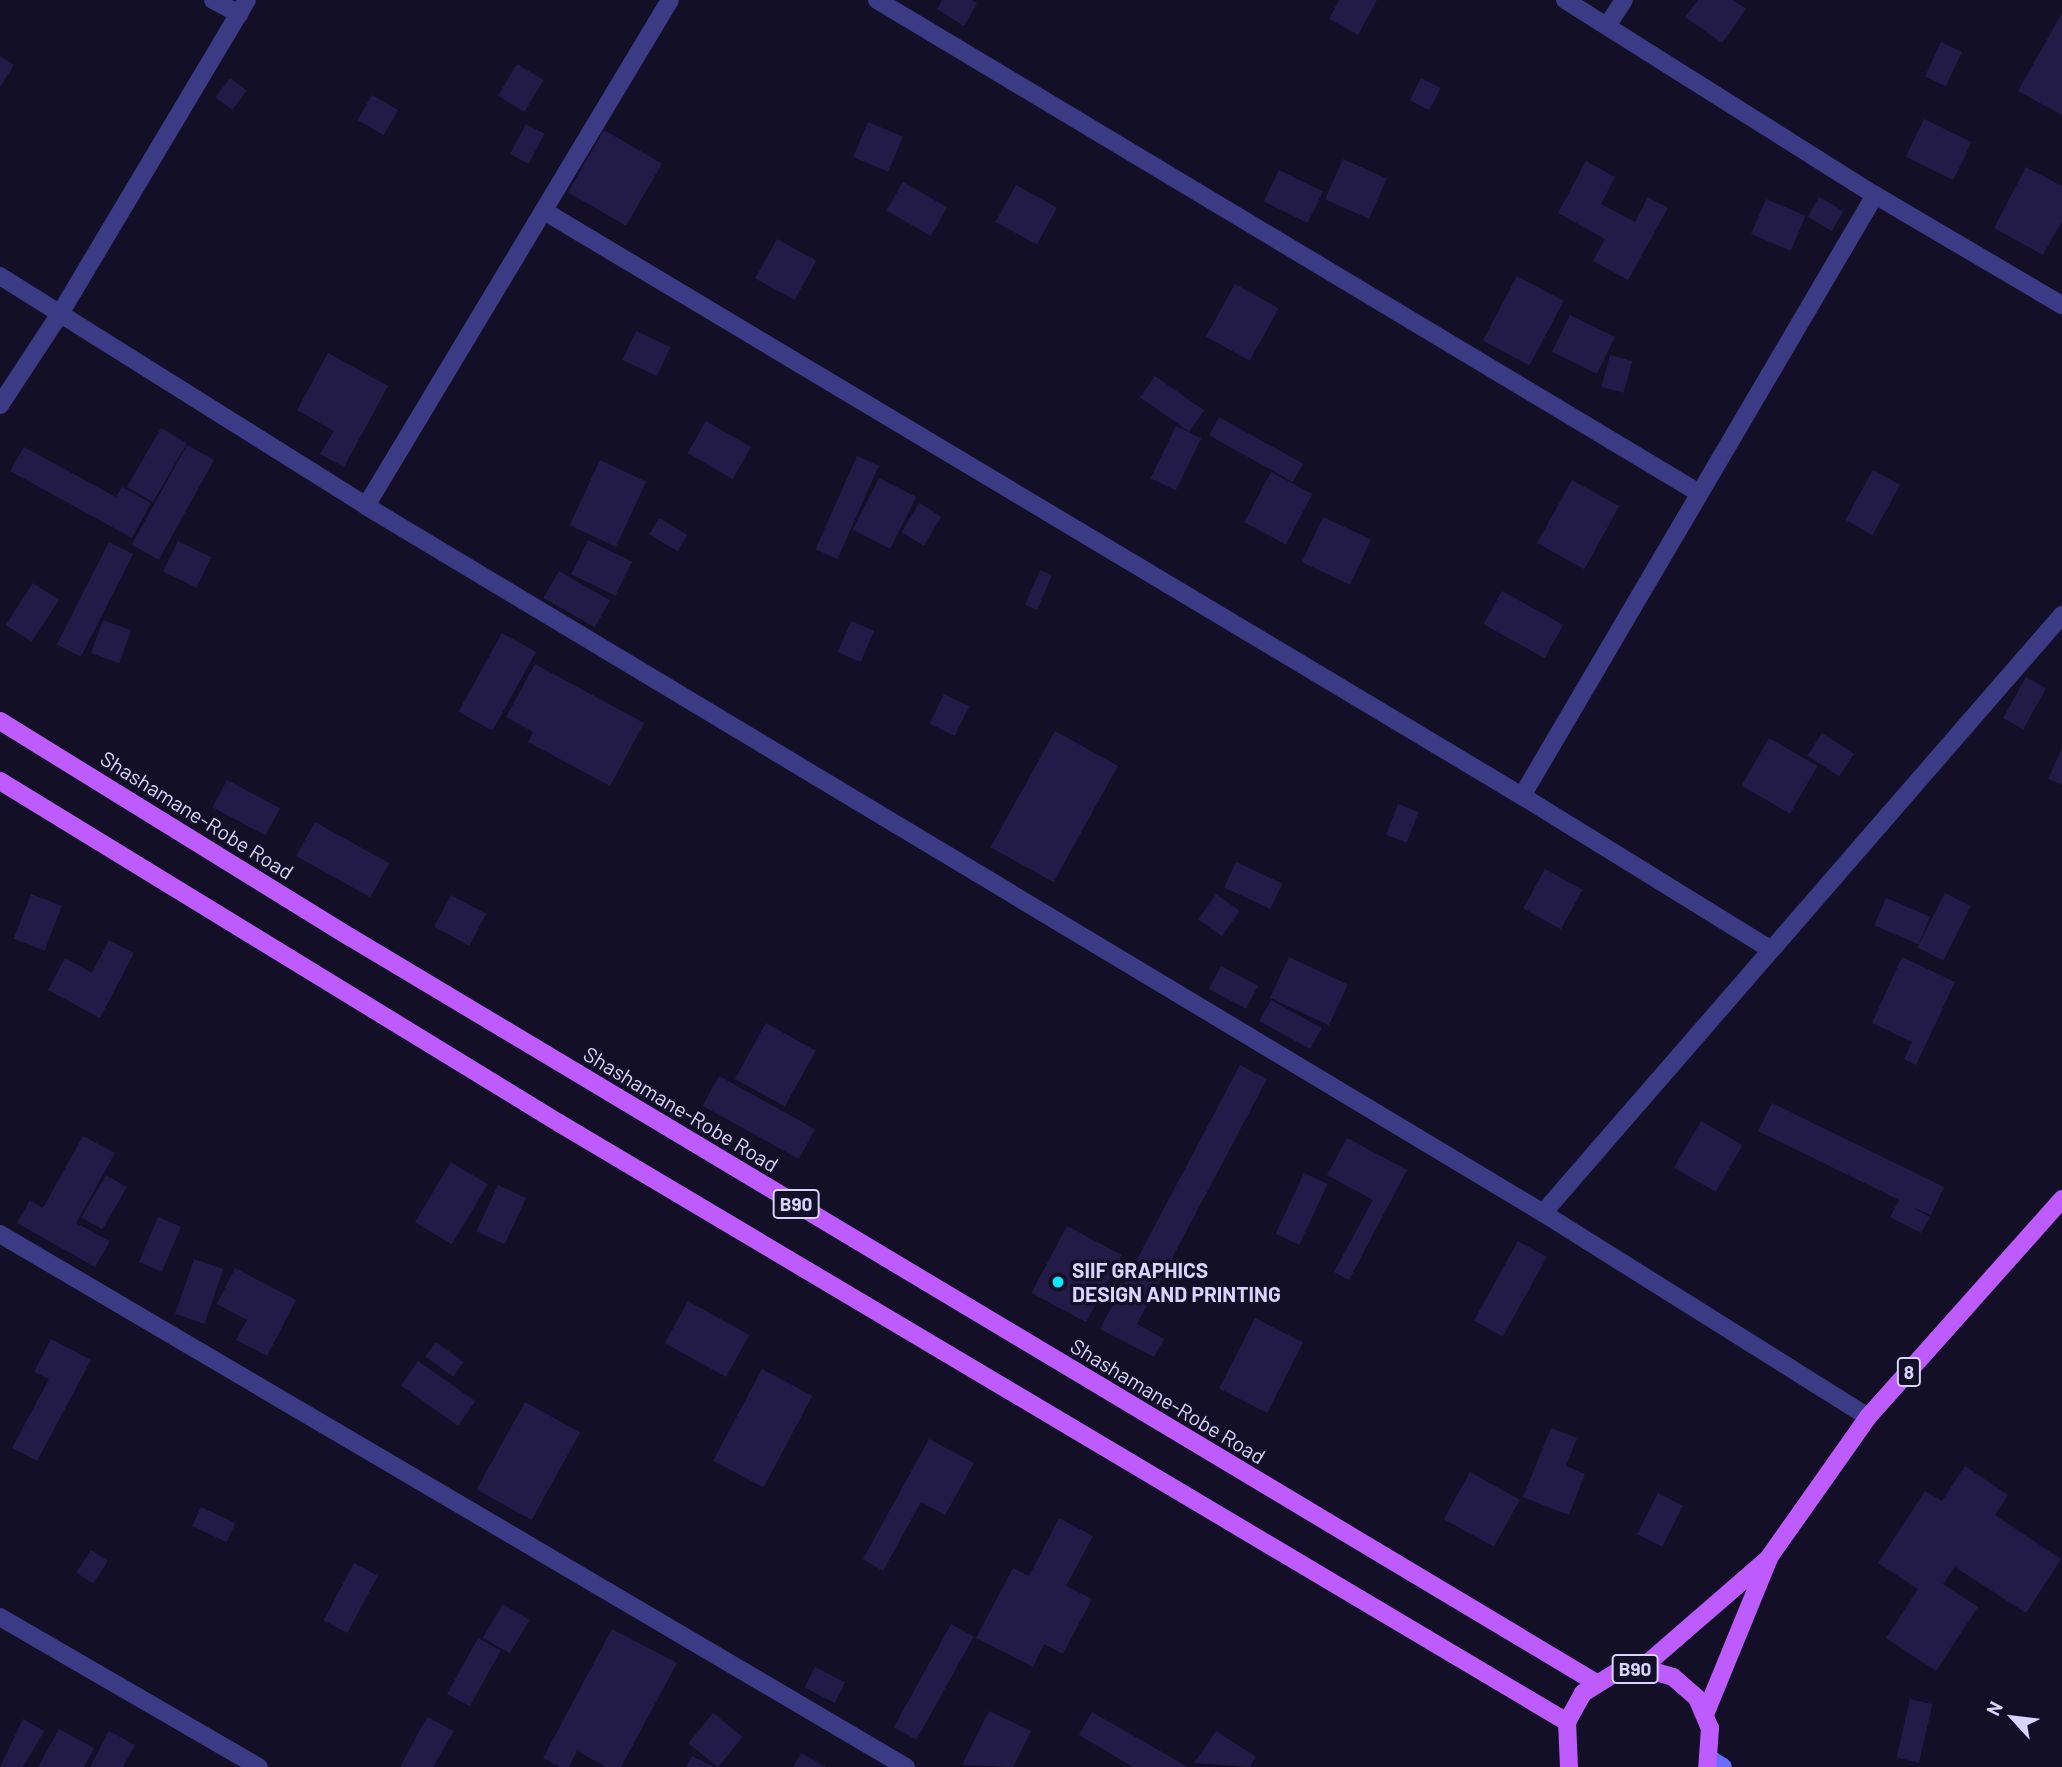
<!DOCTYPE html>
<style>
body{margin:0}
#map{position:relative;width:2062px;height:1767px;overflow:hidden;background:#120f26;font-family:Barlow,sans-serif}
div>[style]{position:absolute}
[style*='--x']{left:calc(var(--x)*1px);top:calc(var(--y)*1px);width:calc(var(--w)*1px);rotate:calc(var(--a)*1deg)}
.building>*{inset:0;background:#231b47;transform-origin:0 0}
.minor>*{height:18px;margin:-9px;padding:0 9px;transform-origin:9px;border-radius:9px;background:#3b3a84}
.secondary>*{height:18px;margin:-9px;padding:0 9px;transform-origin:9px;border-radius:9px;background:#6b6bfe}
.primary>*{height:18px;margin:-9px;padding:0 9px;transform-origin:9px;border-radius:9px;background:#bd5bfe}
.dots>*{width:19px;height:19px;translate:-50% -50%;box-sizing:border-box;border:4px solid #120f26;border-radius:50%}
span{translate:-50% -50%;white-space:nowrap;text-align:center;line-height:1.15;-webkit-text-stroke:7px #120f26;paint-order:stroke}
.shield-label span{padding:2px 5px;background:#120f26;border:2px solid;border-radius:5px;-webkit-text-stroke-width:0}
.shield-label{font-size:19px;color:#d8d4ff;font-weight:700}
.street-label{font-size:21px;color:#d8d4ff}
.poi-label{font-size:21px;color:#d8d4ff;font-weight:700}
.left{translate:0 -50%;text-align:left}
.north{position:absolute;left:1978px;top:1683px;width:70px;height:70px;-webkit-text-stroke:5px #120f26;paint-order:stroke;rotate:297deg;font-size:19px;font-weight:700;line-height:28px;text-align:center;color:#d8d4ff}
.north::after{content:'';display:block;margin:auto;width:24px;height:32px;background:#d8d4ff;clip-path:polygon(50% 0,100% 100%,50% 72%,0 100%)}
</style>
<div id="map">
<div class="building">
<i style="clip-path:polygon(942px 0,972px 0,977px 3px,964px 26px,937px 9px)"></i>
<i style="clip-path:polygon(1339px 0,1377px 0,1358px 35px,1329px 19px)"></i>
<i style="clip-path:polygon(1698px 0,1733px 0,1746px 9px,1722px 43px,1685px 17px)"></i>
<i style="clip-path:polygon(2062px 13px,2062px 115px,2018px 91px)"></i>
<i style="left:1941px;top:42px;width:23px;height:38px;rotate:25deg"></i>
<i style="clip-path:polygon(0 56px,14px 65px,0 87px)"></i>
<i style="left:517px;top:64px;width:31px;height:37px;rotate:31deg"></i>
<i style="left:230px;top:78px;width:21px;height:24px;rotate:37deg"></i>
<i style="left:1421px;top:78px;width:22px;height:25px;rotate:27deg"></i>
<i style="left:372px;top:95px;width:30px;height:29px;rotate:30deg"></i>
<i style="left:1924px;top:119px;width:53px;height:42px;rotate:26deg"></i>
<i style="left:868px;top:122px;width:38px;height:38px;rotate:23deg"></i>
<i style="left:526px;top:124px;width:21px;height:34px;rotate:28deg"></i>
<i style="left:604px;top:130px;width:67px;height:72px;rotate:30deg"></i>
<i style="left:1343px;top:159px;width:48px;height:44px;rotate:24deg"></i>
<i style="clip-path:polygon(1586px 161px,1615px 177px,1601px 204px,1635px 222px,1648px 197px,1668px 208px,1628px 280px,1593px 261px,1605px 239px,1558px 213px)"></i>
<i style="clip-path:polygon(2026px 167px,2062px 186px,2062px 221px,2043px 255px,1994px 228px)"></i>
<i style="left:1279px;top:170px;width:49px;height:35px;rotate:26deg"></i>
<i style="left:903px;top:182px;width:51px;height:33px;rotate:30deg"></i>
<i style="left:1016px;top:185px;width:47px;height:42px;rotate:29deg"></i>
<i style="left:1819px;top:197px;width:28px;height:23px;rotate:30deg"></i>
<i style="left:1766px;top:199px;width:43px;height:38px;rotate:23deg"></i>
<i style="left:777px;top:239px;width:45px;height:45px;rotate:29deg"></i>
<i style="left:1517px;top:276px;width:53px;height:73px;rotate:28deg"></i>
<i style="left:1235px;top:284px;width:50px;height:60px;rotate:29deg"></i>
<i style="left:1570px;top:315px;width:50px;height:41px;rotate:26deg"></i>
<i style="left:636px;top:331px;width:38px;height:32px;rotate:25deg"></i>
<i style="clip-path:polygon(328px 353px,388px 386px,344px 467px,320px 454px,334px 431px,297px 410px)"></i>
<i style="left:1610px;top:355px;width:23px;height:33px;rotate:15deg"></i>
<i style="left:1155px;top:376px;width:60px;height:26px;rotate:35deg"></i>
<i style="left:1219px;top:417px;width:96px;height:21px;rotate:29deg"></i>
<i style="left:706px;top:421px;width:52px;height:37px;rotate:30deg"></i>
<i style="left:1176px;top:426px;width:28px;height:58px;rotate:26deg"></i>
<i style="left:161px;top:428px;width:30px;height:68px;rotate:30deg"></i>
<i style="left:187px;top:445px;width:31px;height:114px;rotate:29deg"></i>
<i style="clip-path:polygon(24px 447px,116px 497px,122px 487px,151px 503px,132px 538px,10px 471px)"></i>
<i style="left:857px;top:456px;width:24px;height:102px;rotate:24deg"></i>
<i style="left:600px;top:460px;width:51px;height:72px;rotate:25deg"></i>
<i style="left:1873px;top:470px;width:31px;height:57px;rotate:29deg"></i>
<i style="left:1271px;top:472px;width:47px;height:57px;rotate:28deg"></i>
<i style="left:879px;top:478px;width:42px;height:58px;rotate:27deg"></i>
<i style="left:1572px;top:480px;width:54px;height:72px;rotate:29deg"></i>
<i style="left:919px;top:503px;width:26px;height:34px;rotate:31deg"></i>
<i style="left:1323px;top:517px;width:53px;height:50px;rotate:25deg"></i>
<i style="left:659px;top:518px;width:33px;height:19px;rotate:31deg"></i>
<i style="left:588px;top:540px;width:49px;height:38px;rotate:26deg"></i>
<i style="left:178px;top:541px;width:37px;height:34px;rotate:26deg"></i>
<i style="left:109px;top:542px;width:27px;height:115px;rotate:27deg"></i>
<i style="left:1040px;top:570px;width:13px;height:38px;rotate:23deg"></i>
<i style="left:559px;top:571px;width:59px;height:31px;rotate:30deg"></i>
<i style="left:33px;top:583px;width:31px;height:50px;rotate:33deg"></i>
<i style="left:1502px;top:591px;width:70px;height:38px;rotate:29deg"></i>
<i style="left:103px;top:620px;width:30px;height:35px;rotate:20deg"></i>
<i style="left:851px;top:621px;width:25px;height:34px;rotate:23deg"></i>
<i style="left:502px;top:633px;width:39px;height:90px;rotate:29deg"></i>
<i style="clip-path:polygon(535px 664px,644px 723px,610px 786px,528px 742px,533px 732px,506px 717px)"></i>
<i style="left:2026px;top:677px;width:23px;height:47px;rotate:29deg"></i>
<i style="left:944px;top:694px;width:28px;height:33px;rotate:26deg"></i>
<i style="left:1055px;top:731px;width:72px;height:133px;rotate:29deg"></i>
<i style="left:1822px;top:733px;width:38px;height:27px;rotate:33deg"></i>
<i style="left:1769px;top:738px;width:56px;height:55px;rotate:30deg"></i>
<i style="clip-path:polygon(2062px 748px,2062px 785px,2048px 779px)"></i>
<i style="left:227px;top:780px;width:60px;height:31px;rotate:28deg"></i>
<i style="left:1398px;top:804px;width:22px;height:33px;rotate:21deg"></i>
<i style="left:315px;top:822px;width:85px;height:39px;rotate:29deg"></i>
<i style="left:1236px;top:862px;width:51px;height:28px;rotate:25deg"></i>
<i style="left:1545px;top:869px;width:43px;height:45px;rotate:29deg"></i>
<i style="left:1945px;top:893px;width:29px;height:61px;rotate:27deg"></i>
<i style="left:31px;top:894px;width:33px;height:48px;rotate:21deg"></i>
<i style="left:1216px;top:894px;width:29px;height:31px;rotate:35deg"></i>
<i style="left:451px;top:895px;width:40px;height:36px;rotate:28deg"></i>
<i style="left:1886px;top:898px;width:48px;height:30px;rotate:23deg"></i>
<i style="clip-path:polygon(109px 940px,134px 953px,100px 1018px,48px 990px,65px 958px,92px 973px)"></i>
<i style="left:1289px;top:957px;width:65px;height:45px;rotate:25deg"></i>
<i style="clip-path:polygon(1902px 957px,1955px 982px,1916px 1065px,1904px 1059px,1912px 1042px,1872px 1023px)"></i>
<i style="left:1221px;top:966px;width:42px;height:26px;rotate:28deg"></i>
<i style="left:1271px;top:1000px;width:58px;height:24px;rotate:29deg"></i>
<i style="left:766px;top:1023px;width:57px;height:64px;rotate:29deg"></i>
<i style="clip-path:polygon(1240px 1065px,1267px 1079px,1137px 1324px,1164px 1339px,1154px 1357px,1100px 1329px)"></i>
<i style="left:719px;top:1076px;width:110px;height:34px;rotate:29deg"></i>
<i style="clip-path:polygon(1772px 1103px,1944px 1187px,1931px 1215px,1909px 1206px,1930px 1217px,1921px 1233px,1890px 1217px,1899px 1200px,1758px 1131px)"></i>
<i style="left:1701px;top:1121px;width:48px;height:54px;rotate:30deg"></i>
<i style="clip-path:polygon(83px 1136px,115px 1153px,76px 1223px,110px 1241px,95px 1267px,17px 1223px,30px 1200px,43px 1208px)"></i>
<i style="clip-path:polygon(1347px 1138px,1407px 1170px,1349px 1280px,1334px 1272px,1373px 1200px,1327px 1175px)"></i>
<i style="left:451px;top:1162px;width:43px;height:70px;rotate:31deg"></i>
<i style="left:1304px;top:1173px;width:26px;height:67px;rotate:25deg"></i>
<i style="left:106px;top:1175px;width:24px;height:49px;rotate:30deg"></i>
<i style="left:498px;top:1185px;width:31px;height:51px;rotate:25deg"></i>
<i style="left:158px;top:1217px;width:25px;height:49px;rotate:23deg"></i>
<i style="left:1067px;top:1226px;width:62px;height:76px;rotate:28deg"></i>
<i style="left:1518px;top:1241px;width:33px;height:91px;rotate:29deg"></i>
<i style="left:194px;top:1259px;width:31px;height:58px;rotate:19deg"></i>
<i style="clip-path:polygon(235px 1268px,296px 1300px,267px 1356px,236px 1340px,247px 1320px,217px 1304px)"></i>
<i style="left:688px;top:1301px;width:70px;height:48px;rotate:29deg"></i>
<i style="left:1255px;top:1318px;width:54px;height:79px;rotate:27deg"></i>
<i style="clip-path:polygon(51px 1339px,91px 1360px,37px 1461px,12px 1448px,49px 1379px,34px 1372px)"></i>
<i style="left:436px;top:1342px;width:34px;height:18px;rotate:36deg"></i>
<i style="left:418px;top:1361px;width:70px;height:30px;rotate:35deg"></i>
<i style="left:762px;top:1369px;width:57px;height:104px;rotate:28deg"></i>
<i style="left:525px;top:1402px;width:63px;height:100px;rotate:29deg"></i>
<i style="clip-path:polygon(1551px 1428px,1577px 1438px,1566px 1466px,1585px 1474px,1569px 1515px,1523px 1497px)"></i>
<i style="clip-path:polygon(929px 1439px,974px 1463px,945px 1515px,921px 1502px,883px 1571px,863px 1559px)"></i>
<i style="clip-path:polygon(1965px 1466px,2008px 1495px,1995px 1515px,2061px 1559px,2026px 1613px,1955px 1567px,1943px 1584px,1978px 1607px,1936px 1671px,1886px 1638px,1918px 1589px,1878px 1563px,1925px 1491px,1942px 1501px)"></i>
<i style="left:1470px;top:1472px;width:57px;height:54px;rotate:29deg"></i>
<i style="left:1658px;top:1493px;width:28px;height:46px;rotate:27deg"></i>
<i style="left:201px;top:1507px;width:38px;height:21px;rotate:25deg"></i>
<i style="clip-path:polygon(1059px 1518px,1093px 1536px,1066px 1586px,1092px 1599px,1063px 1654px,1044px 1644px,1033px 1667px,976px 1638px,1013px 1568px,1029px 1576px)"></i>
<i style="left:91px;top:1550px;width:20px;height:27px;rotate:33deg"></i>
<i style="left:354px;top:1563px;width:27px;height:65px;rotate:28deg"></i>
<i style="left:503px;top:1604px;width:31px;height:39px;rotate:31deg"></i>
<i style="left:951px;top:1624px;width:26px;height:118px;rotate:29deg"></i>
<i style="clip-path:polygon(612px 1629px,677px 1663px,621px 1767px,606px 1767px,577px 1751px,569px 1767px,560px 1767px,543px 1758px)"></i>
<i style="left:478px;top:1638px;width:26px;height:64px;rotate:29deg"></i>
<i style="left:815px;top:1667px;width:34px;height:23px;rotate:27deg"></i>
<i style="left:1910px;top:1699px;width:23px;height:60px;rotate:13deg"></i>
<i style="clip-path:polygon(989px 1711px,1031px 1731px,1013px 1767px,962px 1765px)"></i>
<i style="clip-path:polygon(1092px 1712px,1188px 1767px,1133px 1767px,1079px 1735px)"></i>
<i style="left:713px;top:1713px;width:38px;height:39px;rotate:39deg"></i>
<i style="clip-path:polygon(427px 1717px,454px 1731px,433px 1767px,400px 1767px)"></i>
<i style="clip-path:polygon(23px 1719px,44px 1731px,23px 1767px,0 1767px)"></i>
<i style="clip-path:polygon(59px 1729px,94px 1748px,84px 1767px,38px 1767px)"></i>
<i style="clip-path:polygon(109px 1731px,135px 1745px,123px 1767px,90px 1767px)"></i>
<i style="clip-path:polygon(1216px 1731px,1256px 1757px,1250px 1767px,1194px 1763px)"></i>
<i style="clip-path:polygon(801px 1753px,826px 1767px,793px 1767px)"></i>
<i style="clip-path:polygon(692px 1756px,714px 1767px,686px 1767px)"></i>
</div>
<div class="minor">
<i style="--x:213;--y:0;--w:30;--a:28"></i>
<i style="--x:877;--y:0;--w:959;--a:30.95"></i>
<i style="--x:1565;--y:0;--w:366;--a:32.2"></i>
<i style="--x:1875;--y:195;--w:217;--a:30.5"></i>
<i style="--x:1607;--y:26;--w:31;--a:-57"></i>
<i style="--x:544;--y:211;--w:1140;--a:30.89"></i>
<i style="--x:1522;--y:796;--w:293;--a:31.7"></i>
<i style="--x:0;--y:276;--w:432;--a:32.1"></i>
<i style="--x:366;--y:506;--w:1373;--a:30.99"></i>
<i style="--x:1543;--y:1213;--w:384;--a:32.1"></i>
<i style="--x:0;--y:405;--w:111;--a:-56.7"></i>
<i style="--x:61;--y:312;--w:363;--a:-59.2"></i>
<i style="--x:366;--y:506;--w:590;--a:-59"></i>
<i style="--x:1522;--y:796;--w:697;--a:-59.57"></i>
<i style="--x:1543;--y:1213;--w:792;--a:-49.05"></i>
<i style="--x:0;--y:1234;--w:1051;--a:30.47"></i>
<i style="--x:0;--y:1617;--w:299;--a:30.1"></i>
</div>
<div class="secondary">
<i style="--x:1710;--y:1759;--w:15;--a:32"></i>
</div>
<div class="primary">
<i style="--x:0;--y:721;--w:411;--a:31.7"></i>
<i style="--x:350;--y:937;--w:1451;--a:30.9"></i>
<i style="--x:0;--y:781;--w:655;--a:31.46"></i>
<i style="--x:559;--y:1123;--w:1173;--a:30.72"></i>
<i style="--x:1642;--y:1668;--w:167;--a:-40.9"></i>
<i style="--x:1706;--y:1712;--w:169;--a:-67.7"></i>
<i style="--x:1770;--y:1556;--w:170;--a:-54.8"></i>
<i style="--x:1868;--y:1417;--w:292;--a:-48.3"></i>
<i style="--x:1569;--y:1767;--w:45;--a:-92.5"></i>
<i style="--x:1567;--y:1722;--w:33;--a:-61"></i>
<i style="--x:1583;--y:1693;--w:40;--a:-32"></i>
<i style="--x:1617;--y:1672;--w:25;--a:-9"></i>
<i style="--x:1642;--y:1668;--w:32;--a:16"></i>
<i style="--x:1673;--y:1677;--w:32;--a:41"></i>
<i style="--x:1697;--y:1698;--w:33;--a:67"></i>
<i style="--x:1710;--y:1728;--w:39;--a:94"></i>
</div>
<div class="dots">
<i style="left:1058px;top:1282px;background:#01ebfe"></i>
</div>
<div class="shield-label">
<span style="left:796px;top:1204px">B90</span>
<span style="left:1909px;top:1372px">8</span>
<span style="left:1635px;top:1669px">B90</span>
</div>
<div class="street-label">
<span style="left:197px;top:815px;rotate:32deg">Shashamane-Robe Road</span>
<span style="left:681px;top:1109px;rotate:31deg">Shashamane-Robe Road</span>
<span style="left:1168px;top:1401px;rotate:31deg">Shashamane-Robe Road</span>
</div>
<div class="poi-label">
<span class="left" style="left:1072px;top:1282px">SIIF GRAPHICS<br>DESIGN AND PRINTING</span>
</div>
<div class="north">N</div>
</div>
